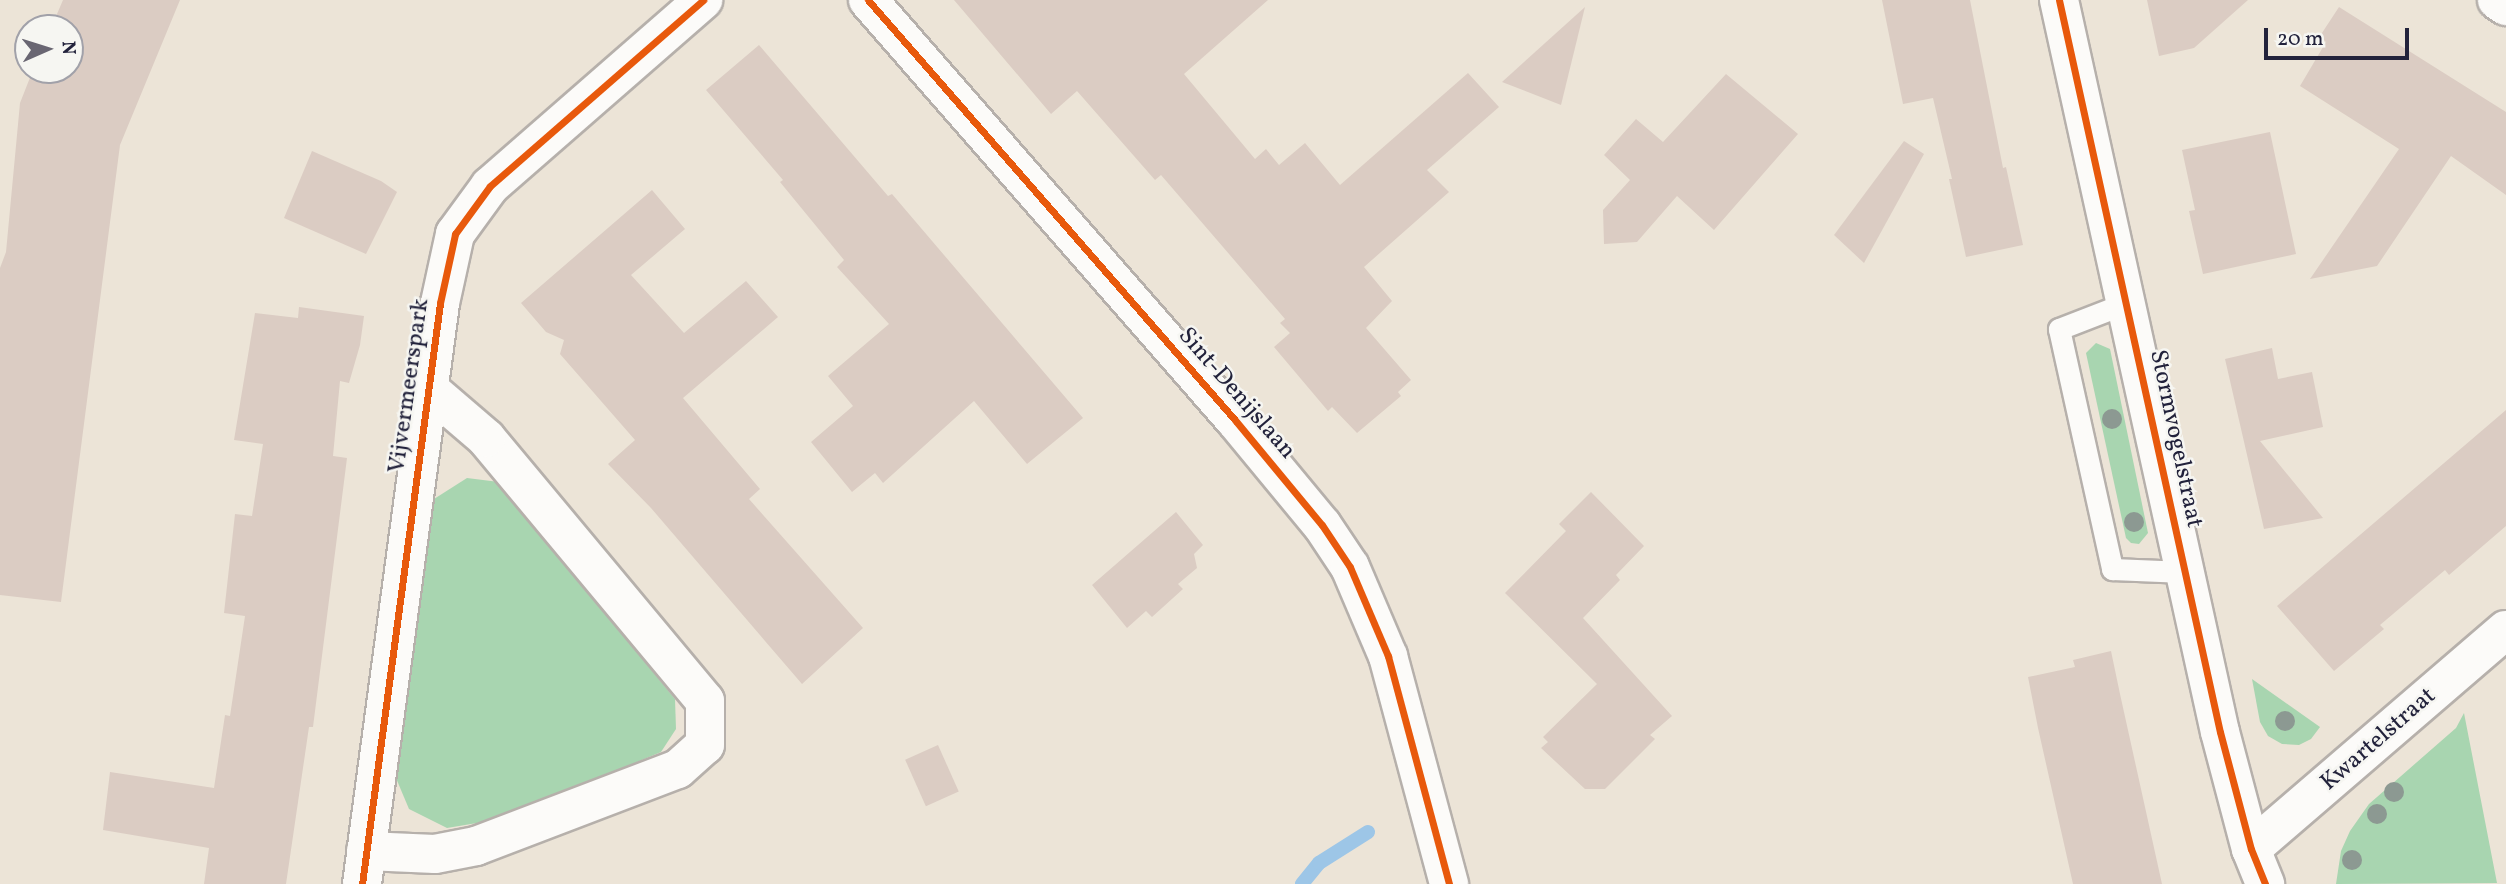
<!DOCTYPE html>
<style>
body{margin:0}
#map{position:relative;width:2506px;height:884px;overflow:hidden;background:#ece4d7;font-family:Vollkorn,serif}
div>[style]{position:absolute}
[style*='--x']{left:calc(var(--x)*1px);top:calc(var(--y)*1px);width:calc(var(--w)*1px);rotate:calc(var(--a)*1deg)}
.green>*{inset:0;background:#a8d5b0}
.stream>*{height:14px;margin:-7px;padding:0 7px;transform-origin:7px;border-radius:7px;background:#9dc6e7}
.building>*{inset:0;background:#dbccc3;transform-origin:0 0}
.roads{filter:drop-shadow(2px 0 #b6b0ab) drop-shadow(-2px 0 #b6b0ab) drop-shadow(0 2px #b6b0ab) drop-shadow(0 -2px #b6b0ab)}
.lane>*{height:21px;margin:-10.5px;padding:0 10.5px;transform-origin:10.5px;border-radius:10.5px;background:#fcfbf9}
.street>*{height:38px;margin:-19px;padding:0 19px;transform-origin:19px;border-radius:19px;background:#fcfbf9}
.secondary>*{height:38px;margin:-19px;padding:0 19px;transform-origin:19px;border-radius:19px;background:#fcfbf9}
.cycleway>*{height:7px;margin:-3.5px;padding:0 3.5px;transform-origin:3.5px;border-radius:3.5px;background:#e8590c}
.trees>*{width:20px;height:20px;margin:-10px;border-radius:50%;background:#8c9992}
span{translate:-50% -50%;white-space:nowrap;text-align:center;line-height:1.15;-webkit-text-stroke:5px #f6f6f2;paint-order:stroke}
.street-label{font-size:24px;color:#22223b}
.north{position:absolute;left:14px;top:14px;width:70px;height:70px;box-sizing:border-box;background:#f6f6f2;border:2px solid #a1a1a9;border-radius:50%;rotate:87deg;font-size:19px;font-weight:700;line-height:28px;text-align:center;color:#22223b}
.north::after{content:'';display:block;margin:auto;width:24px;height:32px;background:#696672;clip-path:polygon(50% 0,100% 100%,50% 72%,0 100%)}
.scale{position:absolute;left:2264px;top:28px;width:145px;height:32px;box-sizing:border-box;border:4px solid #22223b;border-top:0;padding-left:9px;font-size:21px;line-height:24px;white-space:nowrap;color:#22223b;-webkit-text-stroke:5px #f6f6f2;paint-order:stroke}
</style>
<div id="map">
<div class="green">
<i style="clip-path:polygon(2096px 343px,2110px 349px,2148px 533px,2139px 544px,2131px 543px,2126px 538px,2086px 353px)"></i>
<i style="clip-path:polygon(467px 478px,499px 482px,675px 699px,676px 729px,661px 752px,501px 819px,447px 828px,409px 809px,393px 771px,434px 499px)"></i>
<i style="clip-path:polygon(2252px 679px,2320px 727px,2311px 739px,2299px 745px,2282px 744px,2268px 736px,2260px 722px)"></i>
<i style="clip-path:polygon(2464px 713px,2497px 883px,2336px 884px,2341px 851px,2350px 831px,2369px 804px,2456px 728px)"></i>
</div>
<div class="stream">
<i style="--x:1302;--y:884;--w:27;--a:-51"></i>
<i style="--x:1319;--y:863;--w:58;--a:-32.3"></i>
</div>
<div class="building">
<i style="clip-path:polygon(63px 0,180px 0,120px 145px,61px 602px,0 595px,0 268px,6px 252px,20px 103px,33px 70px,70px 70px,70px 28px,51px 28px)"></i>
<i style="clip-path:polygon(954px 0,1268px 0,1184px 74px,1255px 159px,1266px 149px,1279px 165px,1305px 143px,1340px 185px,1468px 73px,1499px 107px,1427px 170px,1449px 192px,1364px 267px,1392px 301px,1366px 328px,1411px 380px,1398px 392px,1401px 396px,1357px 433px,1332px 407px,1328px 411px,1274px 347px,1290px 333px,1280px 323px,1285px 319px,1161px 175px,1155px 180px,1077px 91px,1051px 114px)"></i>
<i style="clip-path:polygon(1882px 0,1970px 0,2003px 168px,2006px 167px,2023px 245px,1966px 257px,1949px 179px,1952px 179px,1933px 98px,1903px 104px)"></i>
<i style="clip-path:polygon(2147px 0,2248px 0,2194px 48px,2159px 56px)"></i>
<i style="clip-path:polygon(1585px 7px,1561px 105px,1502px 82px)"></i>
<i style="clip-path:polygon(2339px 7px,2506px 112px,2506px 195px,2451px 156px,2377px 266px,2310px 279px,2399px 149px,2300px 86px,2326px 42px,2320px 36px)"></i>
<i style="clip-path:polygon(759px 45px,888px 196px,892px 194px,1083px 418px,1027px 464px,974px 401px,883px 483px,875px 473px,852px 492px,811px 442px,853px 406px,828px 376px,889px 324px,837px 267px,844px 260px,780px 182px,783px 180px,706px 90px)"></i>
<i style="clip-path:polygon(1726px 74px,1798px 134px,1714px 230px,1677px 196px,1637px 242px,1604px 244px,1603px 210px,1630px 180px,1604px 155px,1636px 119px,1663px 142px)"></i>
<i style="clip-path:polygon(2270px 132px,2296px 254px,2203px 274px,2189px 211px,2195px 210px,2182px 150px)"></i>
<i style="clip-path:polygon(1904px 141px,1924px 154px,1864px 263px,1834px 235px)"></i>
<i style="clip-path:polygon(312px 151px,381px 181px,397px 192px,366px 254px,284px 218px)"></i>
<i style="clip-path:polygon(652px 190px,685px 229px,631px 275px,684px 333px,746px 281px,778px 317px,683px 398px,760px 489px,749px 499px,863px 628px,802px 684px,651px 508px,608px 464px,635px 440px,560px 354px,564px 340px,546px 332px,521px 303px)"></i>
<i style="clip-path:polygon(299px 307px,364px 316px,360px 345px,349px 383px,340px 381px,333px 456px,347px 458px,313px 727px,309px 727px,286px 884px,204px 884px,209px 848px,103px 830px,110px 772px,214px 788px,225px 715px,230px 716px,245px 616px,224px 613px,235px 514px,252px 516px,263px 444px,234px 440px,255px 313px,298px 318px)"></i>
<i style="clip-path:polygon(2272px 348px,2278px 379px,2312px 372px,2323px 427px,2260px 441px,2323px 518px,2264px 529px,2225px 359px)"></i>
<i style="clip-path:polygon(2506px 410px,2506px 526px,2449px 575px,2445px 570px,2380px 625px,2384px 629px,2334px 671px,2277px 606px)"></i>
<i style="clip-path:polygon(1591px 492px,1644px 546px,1616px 575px,1620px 580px,1583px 618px,1672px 716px,1650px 735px,1655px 739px,1605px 789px,1585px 789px,1541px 748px,1548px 742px,1543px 737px,1597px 684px,1505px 593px,1566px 531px,1559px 524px)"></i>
<i style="clip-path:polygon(1176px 512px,1203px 545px,1194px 554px,1197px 568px,1178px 584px,1183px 589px,1152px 617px,1146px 611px,1127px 628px,1092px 585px)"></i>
<i style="clip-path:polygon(2111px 651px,2120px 694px,2162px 884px,2073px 884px,2038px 728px,2028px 677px,2075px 667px,2073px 660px)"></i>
<i style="left:938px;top:745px;width:51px;height:36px;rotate:66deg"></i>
</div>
<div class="roads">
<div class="lane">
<i style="--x:2126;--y:303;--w:72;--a:158.8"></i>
<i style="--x:2059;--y:329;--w:246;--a:77.5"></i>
<i style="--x:2112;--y:569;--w:73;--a:2.4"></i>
</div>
<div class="street">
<i style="--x:2059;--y:0;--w:749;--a:77.6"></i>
<i style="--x:2220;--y:732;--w:121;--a:75.2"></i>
<i style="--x:2251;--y:849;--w:38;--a:68"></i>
<i style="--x:2497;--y:0;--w:11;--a:34"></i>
<i style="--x:2251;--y:849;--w:336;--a:-40.7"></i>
<i style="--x:366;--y:851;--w:69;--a:2.5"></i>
<i style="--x:435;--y:854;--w:42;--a:-11"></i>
<i style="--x:476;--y:846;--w:216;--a:-20.9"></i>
<i style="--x:678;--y:769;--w:36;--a:-42"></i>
<i style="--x:705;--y:745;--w:44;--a:-90"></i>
<i style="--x:705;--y:701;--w:342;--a:-129.8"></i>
<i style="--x:486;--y:438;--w:74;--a:-139.4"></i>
<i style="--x:362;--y:884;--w:586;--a:-82.35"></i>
<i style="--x:440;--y:303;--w:71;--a:-77.7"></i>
<i style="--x:455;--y:234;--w:59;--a:-53.9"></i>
<i style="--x:490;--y:186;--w:283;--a:-41.1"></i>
</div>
<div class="secondary">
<i style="--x:868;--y:0;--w:558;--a:48.85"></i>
<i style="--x:1235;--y:420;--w:136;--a:50.4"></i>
<i style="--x:1322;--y:525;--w:50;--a:56.3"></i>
<i style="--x:1350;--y:567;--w:97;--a:66.9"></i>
<i style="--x:1388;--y:656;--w:236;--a:75"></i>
</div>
</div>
<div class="cycleway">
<i style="--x:868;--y:0;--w:558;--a:48.85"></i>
<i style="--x:1235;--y:420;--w:136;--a:50.4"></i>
<i style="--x:1322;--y:525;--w:50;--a:56.3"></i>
<i style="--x:1350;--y:567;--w:97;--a:66.9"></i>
<i style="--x:1388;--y:656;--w:236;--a:75"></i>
<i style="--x:2059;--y:0;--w:749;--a:77.6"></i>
<i style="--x:2220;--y:732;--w:121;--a:75.2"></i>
<i style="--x:2251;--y:849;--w:38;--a:68"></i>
<i style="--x:362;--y:884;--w:586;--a:-82.35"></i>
<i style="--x:440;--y:303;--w:71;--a:-77.7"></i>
<i style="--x:455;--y:234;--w:59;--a:-53.9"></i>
<i style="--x:490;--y:186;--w:283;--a:-41.1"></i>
</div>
<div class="trees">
<i style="left:2112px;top:419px"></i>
<i style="left:2134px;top:522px"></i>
<i style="left:2285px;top:721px"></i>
<i style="left:2394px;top:792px"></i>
<i style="left:2377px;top:814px"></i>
<i style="left:2352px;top:860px"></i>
</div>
<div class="street-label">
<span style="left:410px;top:386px;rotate:-82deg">Vijvermeerspark</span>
<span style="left:1236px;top:394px;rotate:49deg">Sint-Denijslaan</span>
<span style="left:2175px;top:439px;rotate:78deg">Stormvogelstraat</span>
<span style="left:2379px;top:740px;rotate:-41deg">Kwartelstraat</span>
</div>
<div class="north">N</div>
<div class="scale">20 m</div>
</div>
